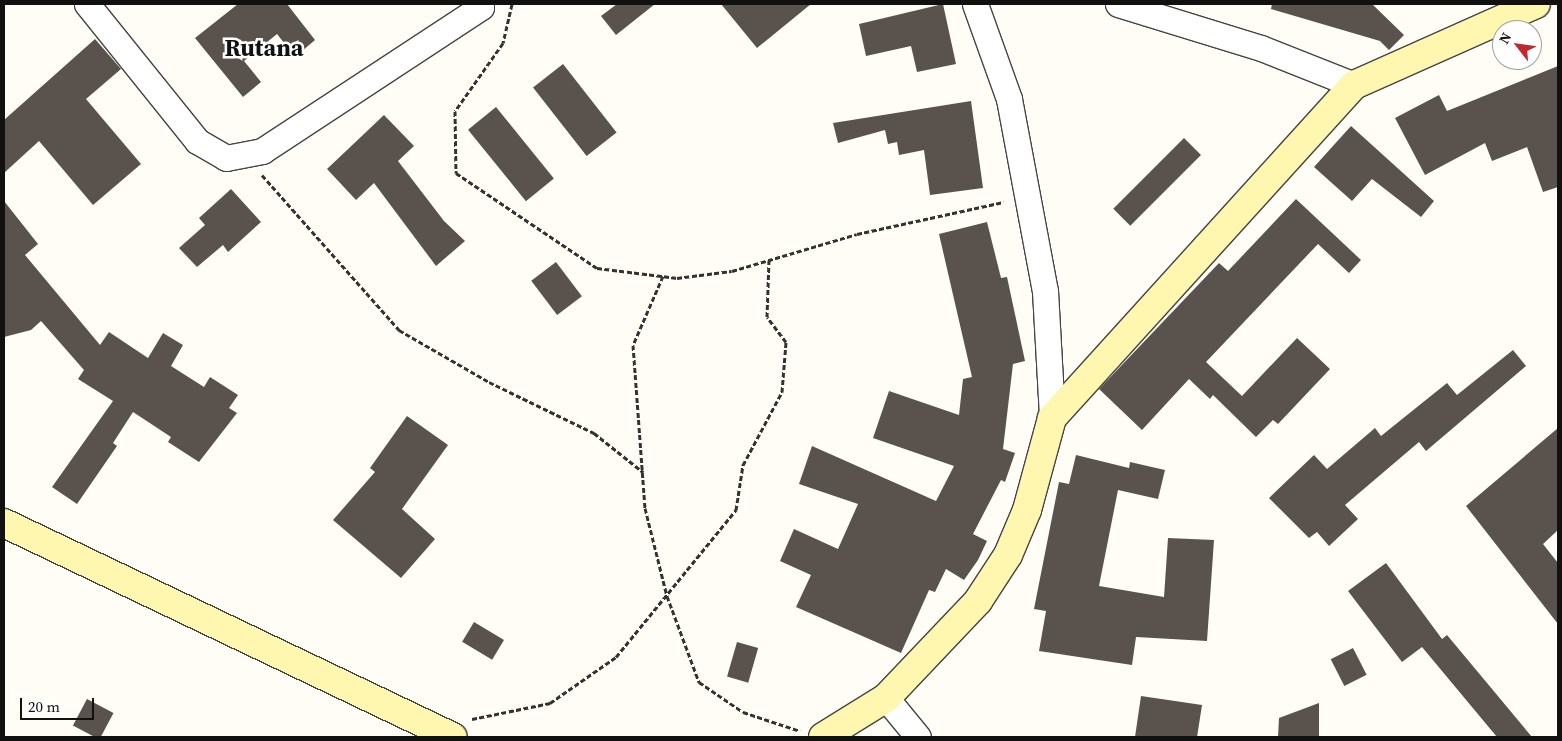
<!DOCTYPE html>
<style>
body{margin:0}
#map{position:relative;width:1562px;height:741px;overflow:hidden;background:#fffdf5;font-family:"Source Serif 4",serif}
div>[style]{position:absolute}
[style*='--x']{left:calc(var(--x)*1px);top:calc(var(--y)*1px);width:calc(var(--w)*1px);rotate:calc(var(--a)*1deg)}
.building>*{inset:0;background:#5a524d;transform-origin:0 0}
.path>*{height:3px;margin-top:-1.5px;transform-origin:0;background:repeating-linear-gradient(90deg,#333 0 5px,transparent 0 7.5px)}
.roads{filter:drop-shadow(1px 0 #444) drop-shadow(-1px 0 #444) drop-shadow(0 1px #444) drop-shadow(0 -1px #444)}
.street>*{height:25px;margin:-12.5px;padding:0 12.5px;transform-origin:12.5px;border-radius:12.5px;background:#fff}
.secondary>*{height:28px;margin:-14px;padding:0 14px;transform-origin:14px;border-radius:14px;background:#fff6b0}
span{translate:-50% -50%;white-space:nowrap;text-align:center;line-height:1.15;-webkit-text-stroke:5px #fff;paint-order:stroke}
.town-label{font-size:24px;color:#111;font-weight:700}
.frame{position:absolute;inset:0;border:5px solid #111;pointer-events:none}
.north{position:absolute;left:1492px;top:20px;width:50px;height:50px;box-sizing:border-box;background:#fff;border:1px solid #a0a0a0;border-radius:50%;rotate:300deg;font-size:14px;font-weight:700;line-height:20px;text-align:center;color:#111}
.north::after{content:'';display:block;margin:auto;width:18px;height:22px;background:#c4262e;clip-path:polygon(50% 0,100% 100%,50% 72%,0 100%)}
.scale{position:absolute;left:20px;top:698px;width:74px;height:22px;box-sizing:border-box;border:2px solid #111;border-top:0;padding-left:6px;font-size:15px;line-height:18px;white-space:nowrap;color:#111;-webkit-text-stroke:4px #fff;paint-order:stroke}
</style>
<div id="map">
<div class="building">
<i style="clip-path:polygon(238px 4px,287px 4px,315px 40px,295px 57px,277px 34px,244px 61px,261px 82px,243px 97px,195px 38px)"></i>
<i style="clip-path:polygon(617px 4px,655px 4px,616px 35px,601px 16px)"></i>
<i style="clip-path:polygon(721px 4px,811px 4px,757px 48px)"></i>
<i style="clip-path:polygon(943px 4px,956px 64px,917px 72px,911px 46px,866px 56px,859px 24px)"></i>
<i style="clip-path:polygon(1272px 4px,1372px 4px,1404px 35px,1389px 50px,1380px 41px,1271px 9px)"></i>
<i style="clip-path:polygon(95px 39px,121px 69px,86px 99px,141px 164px,93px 205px,39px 141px,4px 173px,4px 120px)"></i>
<i style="left:563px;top:64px;width:87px;height:38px;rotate:52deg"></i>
<i style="clip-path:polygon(1558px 66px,1558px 187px,1543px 192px,1527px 147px,1492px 161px,1485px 143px,1425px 175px,1395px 118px,1439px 95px,1447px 111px)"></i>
<i style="clip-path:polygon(971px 101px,983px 188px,930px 195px,924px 150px,899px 155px,897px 142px,888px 144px,885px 130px,838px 143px,833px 123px)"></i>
<i style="left:496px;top:107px;width:92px;height:36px;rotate:51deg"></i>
<i style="clip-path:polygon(384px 115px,414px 146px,398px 161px,444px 221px,465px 241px,436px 266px,374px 183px,356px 200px,327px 169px)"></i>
<i style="clip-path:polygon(1351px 126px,1434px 201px,1421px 217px,1372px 179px,1352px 201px,1314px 167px)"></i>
<i style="left:1184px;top:138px;width:24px;height:100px;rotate:45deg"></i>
<i style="clip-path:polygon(231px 189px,261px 222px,228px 252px,223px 245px,197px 267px,179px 248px,205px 225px,199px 218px)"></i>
<i style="clip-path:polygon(1296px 199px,1361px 260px,1349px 273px,1318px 244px,1206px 362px,1242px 396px,1297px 338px,1330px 369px,1278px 424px,1273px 420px,1256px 437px,1213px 395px,1210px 399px,1189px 379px,1142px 430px,1099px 389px,1219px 263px,1228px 271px)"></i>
<i style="clip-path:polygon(4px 201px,38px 244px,25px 255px,100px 345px,109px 332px,148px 358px,163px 333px,183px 345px,171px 366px,204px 387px,210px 377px,238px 395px,229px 408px,237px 413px,199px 462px,168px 442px,171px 437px,133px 412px,113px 443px,117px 446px,77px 504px,52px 487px,113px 401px,78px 379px,84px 370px,41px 321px,31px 330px,4px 337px)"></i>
<i style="clip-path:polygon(987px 222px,1001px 278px,1007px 277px,1025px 361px,1013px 364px,1003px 449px,1015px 453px,1005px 482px,1001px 480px,973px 534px,987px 541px,978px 560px,964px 580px,946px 569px,935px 592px,929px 590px,901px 653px,796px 607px,811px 575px,780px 561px,794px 529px,838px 549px,858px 504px,799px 484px,812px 446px,936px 501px,954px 466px,873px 438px,889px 391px,959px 415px,963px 379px,972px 377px,939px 234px)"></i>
<i style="left:556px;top:262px;width:43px;height:31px;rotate:53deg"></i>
<i style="clip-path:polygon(1513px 350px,1526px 366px,1426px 451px,1419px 442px,1345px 505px,1358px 519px,1329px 546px,1317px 532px,1309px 538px,1269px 498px,1314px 455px,1327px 469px,1375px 428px,1381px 436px,1447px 383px,1457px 395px)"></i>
<i style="clip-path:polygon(407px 416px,448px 445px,402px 509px,435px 539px,401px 578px,333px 520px,375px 472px,370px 468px)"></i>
<i style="clip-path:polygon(1558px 428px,1558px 530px,1543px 544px,1558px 563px,1558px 624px,1466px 506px)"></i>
<i style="clip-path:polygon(1076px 455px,1129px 468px,1130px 462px,1165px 470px,1158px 499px,1118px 490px,1099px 586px,1164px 597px,1168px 538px,1214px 540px,1207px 641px,1136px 637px,1132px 665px,1039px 651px,1046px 611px,1034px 609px,1059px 482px,1069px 484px)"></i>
<i style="clip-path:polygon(1386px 563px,1442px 639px,1447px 635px,1532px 737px,1497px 737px,1422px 647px,1402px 662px,1348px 591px)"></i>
<i style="left:474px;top:622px;width:35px;height:23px;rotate:31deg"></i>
<i style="left:737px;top:642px;width:22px;height:36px;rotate:16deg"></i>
<i style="left:1353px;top:648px;width:30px;height:25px;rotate:63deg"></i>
<i style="clip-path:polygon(1141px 696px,1202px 705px,1197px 737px,1135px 737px)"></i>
<i style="left:87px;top:699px;width:30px;height:30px;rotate:28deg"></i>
<i style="clip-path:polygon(1319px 703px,1319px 737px,1278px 737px,1279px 718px)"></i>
</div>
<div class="path">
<i style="--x:512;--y:4;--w:40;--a:103"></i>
<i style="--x:503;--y:43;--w:83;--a:125.2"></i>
<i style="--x:455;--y:111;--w:62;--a:89.1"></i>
<i style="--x:456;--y:173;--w:170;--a:34"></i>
<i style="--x:597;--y:268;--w:81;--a:7.1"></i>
<i style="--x:677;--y:278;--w:55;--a:-7.3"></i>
<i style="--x:732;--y:271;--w:130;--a:-16.5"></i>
<i style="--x:857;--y:234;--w:150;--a:-12.3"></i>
<i style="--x:262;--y:175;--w:207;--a:48.5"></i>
<i style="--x:399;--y:330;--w:104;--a:30"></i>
<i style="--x:489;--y:382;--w:117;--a:25.9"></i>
<i style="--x:594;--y:433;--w:63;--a:38.5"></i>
<i style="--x:663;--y:276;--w:75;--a:113.5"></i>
<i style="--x:633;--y:345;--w:163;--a:85.8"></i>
<i style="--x:645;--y:508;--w:91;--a:76"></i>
<i style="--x:667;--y:596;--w:92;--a:69.6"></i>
<i style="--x:699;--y:682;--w:53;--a:34.3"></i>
<i style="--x:743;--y:712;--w:60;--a:18.4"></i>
<i style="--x:472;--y:719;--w:80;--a:-11.6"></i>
<i style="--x:550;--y:703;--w:80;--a:-34.9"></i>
<i style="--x:616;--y:657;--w:190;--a:-50.8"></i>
<i style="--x:736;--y:510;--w:46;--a:-81.2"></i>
<i style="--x:743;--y:465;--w:83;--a:-61.9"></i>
<i style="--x:782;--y:392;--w:50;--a:-85.4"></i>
<i style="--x:786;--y:342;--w:31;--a:-127"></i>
<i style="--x:767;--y:317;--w:57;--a:-88"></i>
</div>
<div class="roads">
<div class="street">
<i style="--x:87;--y:4;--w:176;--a:51.2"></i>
<i style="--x:197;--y:141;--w:34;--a:30"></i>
<i style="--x:226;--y:158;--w:37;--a:-11"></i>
<i style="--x:262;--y:151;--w:262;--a:-33.3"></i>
<i style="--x:481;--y:7;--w:4;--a:-135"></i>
<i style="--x:975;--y:4;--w:101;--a:70.3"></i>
<i style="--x:1009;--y:99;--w:195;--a:79.4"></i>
<i style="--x:1045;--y:291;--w:127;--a:86.8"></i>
<i style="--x:1118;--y:4;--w:150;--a:17.1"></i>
<i style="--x:1261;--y:48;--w:100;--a:21.7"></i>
<i style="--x:886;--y:698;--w:50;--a:50.6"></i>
</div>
<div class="secondary">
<i style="--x:4;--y:523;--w:497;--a:25.5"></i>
<i style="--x:823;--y:737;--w:74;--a:-31.8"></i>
<i style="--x:886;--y:698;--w:134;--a:-46.5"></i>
<i style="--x:978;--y:601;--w:55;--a:-56.9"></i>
<i style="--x:1008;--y:555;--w:49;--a:-67.1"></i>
<i style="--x:1027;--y:510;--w:95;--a:-74.8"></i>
<i style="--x:1052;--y:418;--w:450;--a:-47.8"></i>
<i style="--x:1354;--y:85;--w:199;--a:-24"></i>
</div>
</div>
<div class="town-label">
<span style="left:264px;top:48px">Rutana</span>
</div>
<div class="frame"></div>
<div class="north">N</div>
<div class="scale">20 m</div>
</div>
